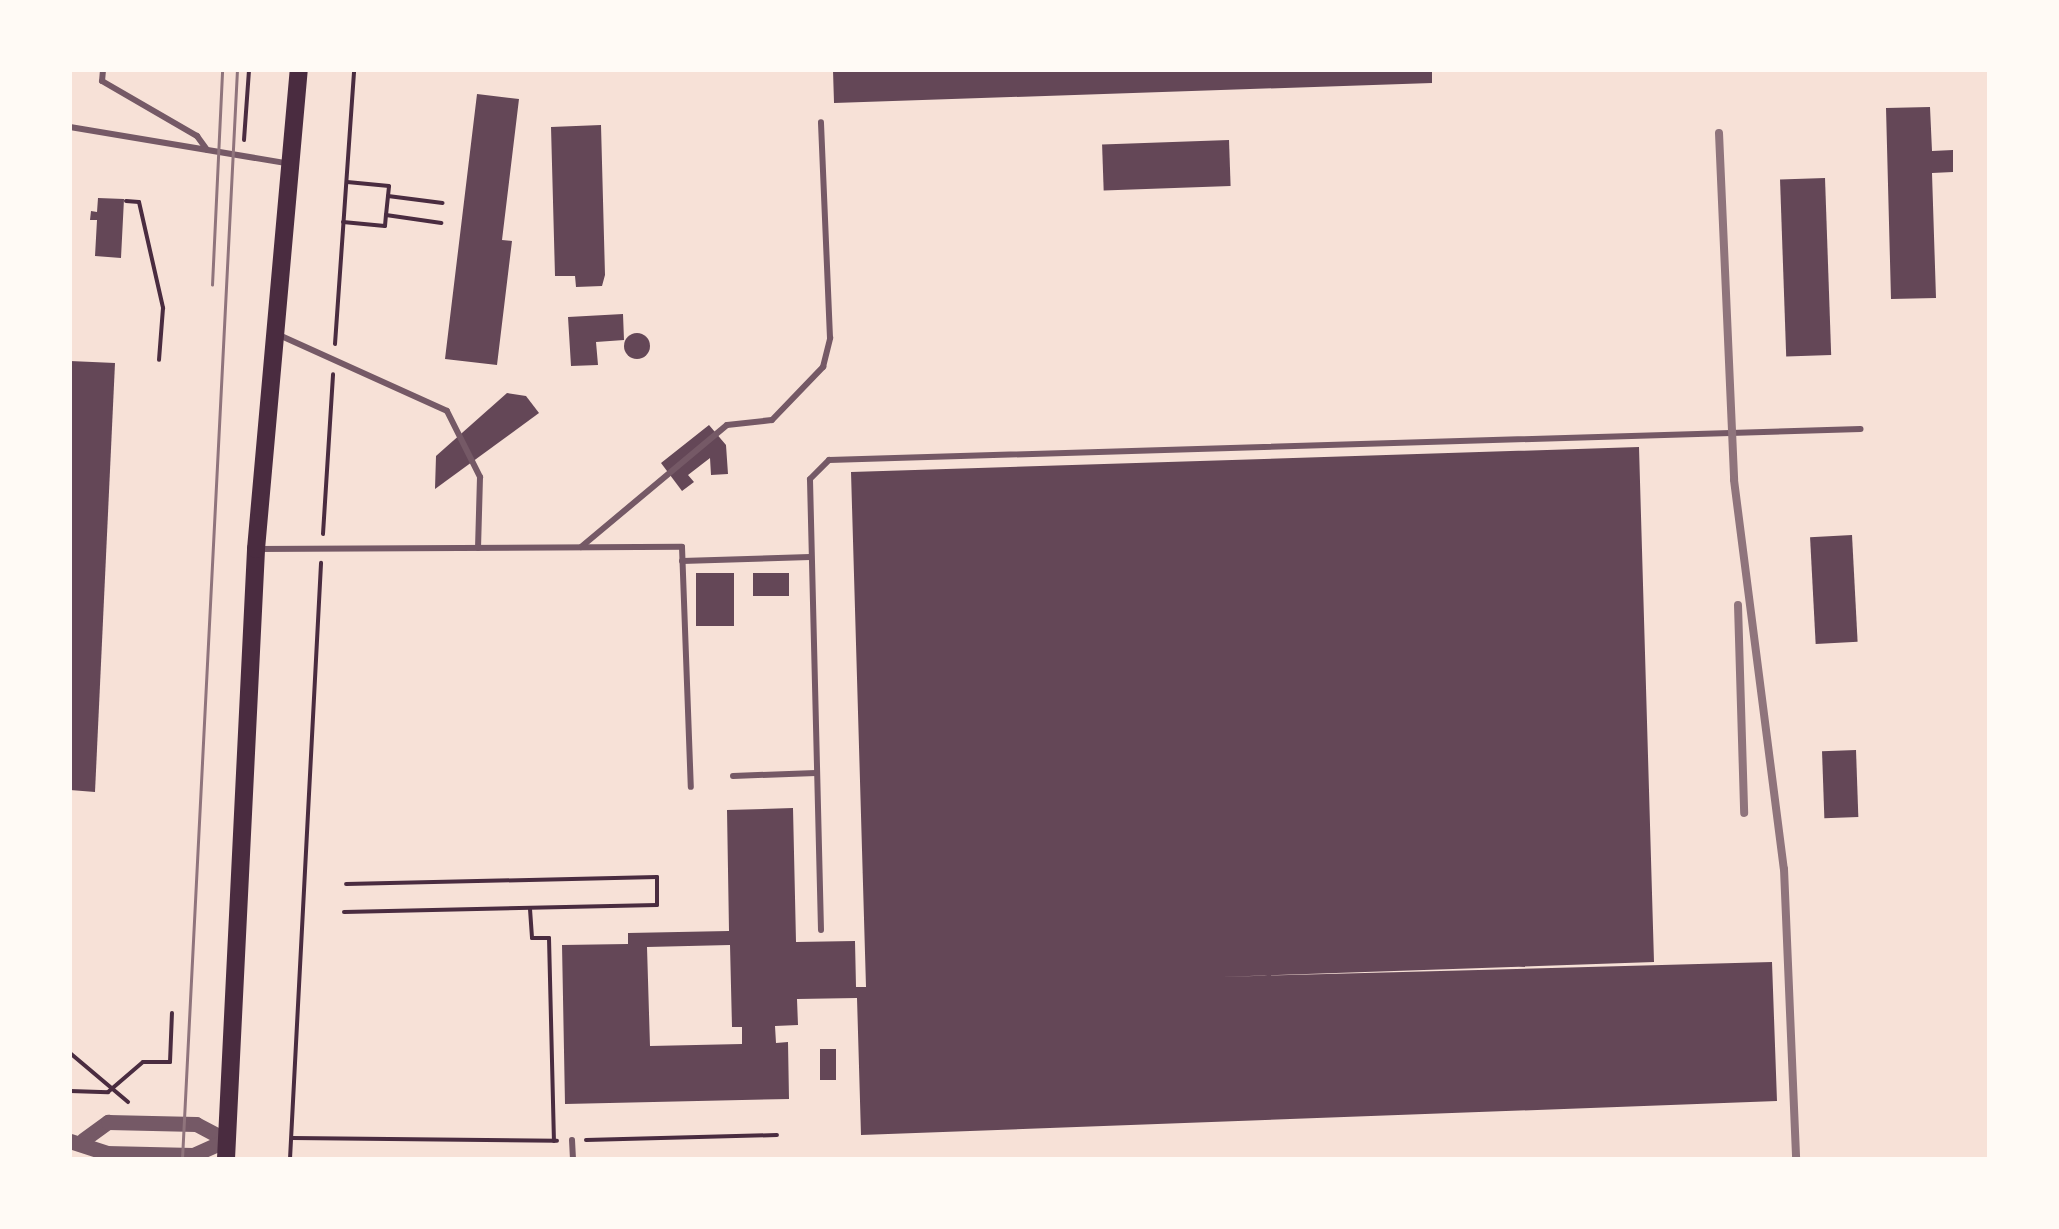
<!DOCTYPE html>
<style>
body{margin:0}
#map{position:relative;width:2059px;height:1229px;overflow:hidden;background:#f7e1d7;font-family:"IBM Plex Sans",sans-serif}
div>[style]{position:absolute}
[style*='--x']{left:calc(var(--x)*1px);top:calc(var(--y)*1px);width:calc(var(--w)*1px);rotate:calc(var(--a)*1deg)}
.building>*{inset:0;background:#644757;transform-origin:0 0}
.round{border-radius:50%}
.path>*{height:4px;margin:-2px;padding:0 2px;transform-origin:2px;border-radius:2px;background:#4a2c40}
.service>*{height:6px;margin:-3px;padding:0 3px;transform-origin:3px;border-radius:3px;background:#755966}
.tertiary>*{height:15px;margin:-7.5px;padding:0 7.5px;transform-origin:7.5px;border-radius:7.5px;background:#755966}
.primary>*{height:18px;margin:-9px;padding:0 9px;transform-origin:9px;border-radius:9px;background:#4a2c40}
.tram>*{height:2.5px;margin:-1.25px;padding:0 1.25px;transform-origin:1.25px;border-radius:1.25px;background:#8f747c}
.rail>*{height:8px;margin:-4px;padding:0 4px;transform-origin:4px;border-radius:4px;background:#8f747c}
span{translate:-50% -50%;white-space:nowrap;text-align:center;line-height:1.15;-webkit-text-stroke:9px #fffaf5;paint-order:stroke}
.frame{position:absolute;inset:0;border:72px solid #fffaf5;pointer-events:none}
</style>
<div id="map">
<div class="building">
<i style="clip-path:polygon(833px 70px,1432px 70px,1432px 83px,834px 103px)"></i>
<i style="clip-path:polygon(477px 94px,519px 99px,502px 240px,512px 241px,497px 365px,445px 359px)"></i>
<i style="clip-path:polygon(1930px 107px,1932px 151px,1953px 150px,1953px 172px,1932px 173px,1936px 298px,1891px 299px,1886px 108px)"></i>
<i style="clip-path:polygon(601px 125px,605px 275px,602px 286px,576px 287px,575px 276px,555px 276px,551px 127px)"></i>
<i style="left:1229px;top:140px;width:46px;height:127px;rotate:88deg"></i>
<i style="left:1825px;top:178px;width:177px;height:45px;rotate:88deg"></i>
<i style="clip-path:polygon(98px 198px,124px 199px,121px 258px,95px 256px,97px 220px,90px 220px,91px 211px,97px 212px)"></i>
<i style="clip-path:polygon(623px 314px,624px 340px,596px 342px,598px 365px,571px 366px,568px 317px)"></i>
<i class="round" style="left:624px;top:333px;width:26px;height:26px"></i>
<i style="clip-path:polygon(70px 361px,115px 363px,95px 792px,70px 790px)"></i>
<i style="clip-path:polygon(507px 393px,526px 396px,539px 413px,435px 489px,436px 456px)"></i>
<i style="clip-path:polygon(709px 425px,726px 445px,728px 474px,711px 475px,710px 458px,688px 475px,694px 482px,682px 491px,661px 463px)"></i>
<i style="clip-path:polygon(evenodd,1639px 447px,1654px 962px,1218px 977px,1772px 962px,1777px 1101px,861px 1135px,857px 998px,797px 999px,798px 1025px,775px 1026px,776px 1043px,788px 1042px,789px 1099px,565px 1104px,562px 945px,628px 944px,628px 933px,729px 931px,727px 810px,793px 808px,796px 942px,855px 941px,856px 987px,866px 987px,851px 472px,1639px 447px,730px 945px,732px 1027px,742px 1027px,742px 1044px,650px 1046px,647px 947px,730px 945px)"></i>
<i style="left:1852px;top:535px;width:107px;height:42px;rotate:87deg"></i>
<i style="left:696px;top:573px;width:38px;height:53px"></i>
<i style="left:753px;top:573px;width:36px;height:23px"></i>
<i style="left:1856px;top:750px;width:67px;height:34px;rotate:88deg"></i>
<i style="left:820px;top:1049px;width:16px;height:31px"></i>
</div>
<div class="path">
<i style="--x:244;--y:140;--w:70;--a:-85.9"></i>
<i style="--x:388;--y:196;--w:55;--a:7.3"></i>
<i style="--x:126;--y:201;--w:13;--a:4"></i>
<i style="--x:139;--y:202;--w:109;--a:77.2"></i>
<i style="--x:163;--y:308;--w:52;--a:94.4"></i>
<i style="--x:386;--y:215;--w:56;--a:8.3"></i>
<i style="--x:343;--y:222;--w:42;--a:5.4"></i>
<i style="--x:385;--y:226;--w:11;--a:-85"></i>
<i style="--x:386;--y:215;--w:29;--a:-84"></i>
<i style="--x:389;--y:186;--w:42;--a:-174.6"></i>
<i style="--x:335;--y:344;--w:275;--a:-86"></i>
<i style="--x:323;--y:534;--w:160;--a:-86.4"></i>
<i style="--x:530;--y:909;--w:29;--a:86"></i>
<i style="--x:532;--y:938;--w:17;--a:0"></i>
<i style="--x:549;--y:938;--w:203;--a:88.6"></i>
<i style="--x:344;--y:912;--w:313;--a:-1.3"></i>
<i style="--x:657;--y:905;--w:28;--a:-90"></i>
<i style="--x:657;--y:877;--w:311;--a:178.7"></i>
<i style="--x:70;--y:1053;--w:76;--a:40.2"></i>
<i style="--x:70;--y:1091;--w:38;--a:2"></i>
<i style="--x:108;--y:1092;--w:46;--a:-40.6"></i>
<i style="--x:143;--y:1062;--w:27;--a:0"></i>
<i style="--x:170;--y:1062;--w:49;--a:-87.7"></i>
<i style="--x:292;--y:1138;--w:265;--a:0.6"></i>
<i style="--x:586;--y:1140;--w:191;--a:-1.5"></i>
<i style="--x:290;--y:1159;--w:597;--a:-87.02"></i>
</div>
<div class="service">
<i style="--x:103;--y:70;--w:11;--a:95"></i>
<i style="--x:102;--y:81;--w:110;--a:30.1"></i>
<i style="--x:197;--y:136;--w:17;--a:54"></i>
<i style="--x:70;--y:127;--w:219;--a:9.5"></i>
<i style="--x:279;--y:335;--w:184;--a:24.3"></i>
<i style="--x:447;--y:411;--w:74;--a:63.4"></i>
<i style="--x:480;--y:477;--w:71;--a:91.6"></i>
<i style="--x:581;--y:547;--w:190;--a:-39.9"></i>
<i style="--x:727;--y:425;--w:45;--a:-6.3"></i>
<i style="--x:772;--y:420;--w:74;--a:-46.1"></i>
<i style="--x:823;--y:367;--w:30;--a:-76"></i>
<i style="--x:830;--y:338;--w:216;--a:-92.4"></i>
<i style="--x:257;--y:549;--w:425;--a:-0.3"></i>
<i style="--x:682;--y:547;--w:240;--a:87.9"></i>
<i style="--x:682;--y:561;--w:128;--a:-1.8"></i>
<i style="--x:733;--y:776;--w:83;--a:-2.1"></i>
<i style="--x:821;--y:930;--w:451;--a:-91.4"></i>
<i style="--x:810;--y:479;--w:27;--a:-45"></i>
<i style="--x:829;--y:460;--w:1032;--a:-1.72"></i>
<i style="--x:572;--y:1140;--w:19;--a:87"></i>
</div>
<div class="tertiary">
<i style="--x:83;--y:1140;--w:31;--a:-36"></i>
<i style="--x:108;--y:1122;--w:88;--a:1.3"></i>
<i style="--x:196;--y:1124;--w:34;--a:28"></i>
<i style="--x:70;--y:1141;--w:38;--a:18"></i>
<i style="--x:106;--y:1153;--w:87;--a:1.3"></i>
<i style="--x:193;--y:1155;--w:36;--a:-24"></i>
</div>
<div class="primary">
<i style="--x:226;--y:1159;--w:611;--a:-87.18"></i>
<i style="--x:256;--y:549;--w:481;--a:-84.9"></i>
</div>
<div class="tram">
<i style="--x:212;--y:285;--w:215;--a:-87.3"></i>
<i style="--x:182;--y:1159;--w:1090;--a:-87.11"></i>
</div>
<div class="rail">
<i style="--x:1719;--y:133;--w:347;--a:87.5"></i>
<i style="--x:1734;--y:480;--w:392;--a:82.7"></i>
<i style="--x:1784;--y:869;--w:290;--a:87.6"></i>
<i style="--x:1738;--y:605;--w:208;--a:88.3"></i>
</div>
<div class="frame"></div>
</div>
